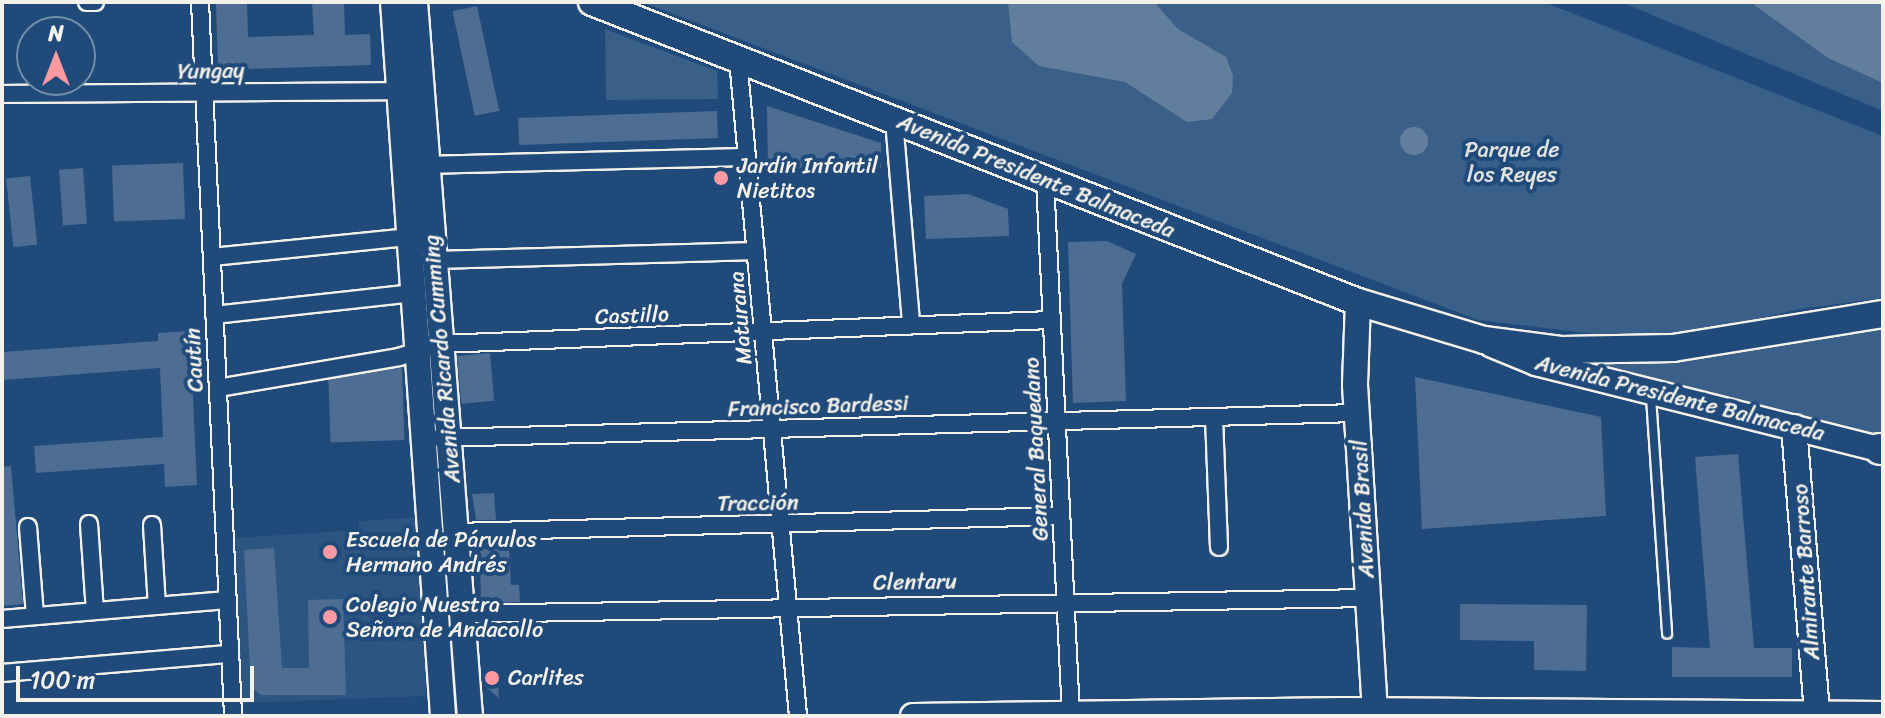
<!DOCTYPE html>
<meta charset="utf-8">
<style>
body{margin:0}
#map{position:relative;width:1885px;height:718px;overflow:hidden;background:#1f4a7a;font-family:Sriracha,sans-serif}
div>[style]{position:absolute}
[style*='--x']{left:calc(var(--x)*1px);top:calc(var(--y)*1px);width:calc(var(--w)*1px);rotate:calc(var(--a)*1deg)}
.built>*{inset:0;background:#2d5581}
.green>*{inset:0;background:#3a5f88}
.water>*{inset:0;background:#627e9d}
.round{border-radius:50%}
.building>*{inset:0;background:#4d6e92;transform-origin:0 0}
.roads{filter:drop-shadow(2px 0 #f4f1e8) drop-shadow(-2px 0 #f4f1e8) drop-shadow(0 2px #f4f1e8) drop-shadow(0 -2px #f4f1e8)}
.lane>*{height:8px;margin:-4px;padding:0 4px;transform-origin:4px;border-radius:4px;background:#1f4a7a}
.street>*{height:16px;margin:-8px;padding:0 8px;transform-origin:8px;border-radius:8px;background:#1f4a7a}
.secondary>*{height:24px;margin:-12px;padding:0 12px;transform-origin:12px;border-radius:12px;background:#1f4a7a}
.primary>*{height:26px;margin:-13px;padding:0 13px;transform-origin:13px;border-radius:13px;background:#1f4a7a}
.highway>*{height:30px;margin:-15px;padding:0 15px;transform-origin:15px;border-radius:15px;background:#1f4a7a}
.dots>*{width:22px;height:22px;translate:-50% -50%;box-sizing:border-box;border:4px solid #1f4a7a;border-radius:50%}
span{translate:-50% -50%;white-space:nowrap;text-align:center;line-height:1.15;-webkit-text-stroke:8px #1f4a7a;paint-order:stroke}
.street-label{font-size:22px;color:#f4f1e8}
.park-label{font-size:22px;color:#e1e2de}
.poi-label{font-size:22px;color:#f4f1e8}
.left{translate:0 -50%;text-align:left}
.frame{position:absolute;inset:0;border:4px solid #f4f1e8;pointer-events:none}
.north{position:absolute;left:16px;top:16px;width:80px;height:80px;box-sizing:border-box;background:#1f4a7a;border:2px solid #748da6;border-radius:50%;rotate:0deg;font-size:22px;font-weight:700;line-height:32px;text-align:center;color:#f4f1e8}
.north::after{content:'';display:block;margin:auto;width:28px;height:36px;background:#ff9aa2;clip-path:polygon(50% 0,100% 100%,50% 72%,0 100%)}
.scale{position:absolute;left:16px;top:666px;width:238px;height:36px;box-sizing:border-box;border:4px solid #f4f1e8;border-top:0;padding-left:10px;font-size:24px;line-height:28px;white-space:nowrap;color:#f4f1e8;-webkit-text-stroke:6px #1f4a7a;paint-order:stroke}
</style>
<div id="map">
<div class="built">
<i style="clip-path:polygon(420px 517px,426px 696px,240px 703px,234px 538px,359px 530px,359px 521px)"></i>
</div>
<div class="green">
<i style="clip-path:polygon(642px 2px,1544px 2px,1883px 136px,1883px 298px,1800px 309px,1694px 334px,1610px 336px,1478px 320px)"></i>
<i style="clip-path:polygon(1620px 2px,1883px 2px,1883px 111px,1638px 9px)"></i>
<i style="clip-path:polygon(605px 29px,717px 71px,718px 99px,606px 100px)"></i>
<i style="clip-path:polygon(1883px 325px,1883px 441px,1598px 363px,1690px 360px)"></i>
</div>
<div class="water">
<i style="clip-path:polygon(1008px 2px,1154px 2px,1178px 29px,1226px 57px,1233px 75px,1232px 93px,1212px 119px,1187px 122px,1125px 82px,1039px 66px,1012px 42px)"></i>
<i style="clip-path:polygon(1750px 2px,1883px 2px,1883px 83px,1828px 58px)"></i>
<i class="round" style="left:1400px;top:127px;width:28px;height:28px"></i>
</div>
<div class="building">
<i style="clip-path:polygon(216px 2px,247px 2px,248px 37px,314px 35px,312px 2px,344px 2px,345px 35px,370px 34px,371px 65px,218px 70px)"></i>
<i style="left:477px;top:6px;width:107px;height:25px;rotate:78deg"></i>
<i style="clip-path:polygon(767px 106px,881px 143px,881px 168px,768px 170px)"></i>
<i style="left:717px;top:111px;width:27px;height:199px;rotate:88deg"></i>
<i style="left:183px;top:163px;width:56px;height:71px;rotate:88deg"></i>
<i style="left:83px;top:168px;width:56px;height:24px;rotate:86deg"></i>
<i style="left:30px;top:176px;width:69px;height:24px;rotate:84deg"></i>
<i style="clip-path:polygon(968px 194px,1008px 209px,1009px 236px,926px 239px,924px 196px)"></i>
<i style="clip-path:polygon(1107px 241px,1136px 254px,1122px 284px,1126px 401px,1073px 403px,1068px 242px)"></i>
<i style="clip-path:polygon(190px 331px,197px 485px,165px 487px,164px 464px,36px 473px,34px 446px,163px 437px,160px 368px,2px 380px,2px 352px,158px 341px,158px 333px)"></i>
<i style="left:490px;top:353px;width:48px;height:33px;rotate:85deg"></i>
<i style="left:402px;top:368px;width:72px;height:74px;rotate:88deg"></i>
<i style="clip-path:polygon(1415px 377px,1601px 417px,1606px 516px,1422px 529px)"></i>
<i style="clip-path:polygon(1738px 454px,1754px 648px,1792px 648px,1792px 677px,1672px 677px,1672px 647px,1710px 648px,1695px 457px)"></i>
<i style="clip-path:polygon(11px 466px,23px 604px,2px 606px,2px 467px)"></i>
<i style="clip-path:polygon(494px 493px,496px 520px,476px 520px,472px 494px)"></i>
<i style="clip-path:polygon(509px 547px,511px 585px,519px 585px,520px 602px,481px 603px,480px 549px)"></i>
<i style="clip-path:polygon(274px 548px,282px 668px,309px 668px,308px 600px,343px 599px,346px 695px,261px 695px,251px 687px,244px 550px)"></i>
<i style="clip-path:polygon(1460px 604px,1587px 605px,1586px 671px,1534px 670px,1534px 641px,1460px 640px)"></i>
<i style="clip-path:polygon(497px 669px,499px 698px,486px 687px,485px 670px)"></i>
</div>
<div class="roads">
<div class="lane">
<i style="--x:1651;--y:397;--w:237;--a:86.1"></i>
</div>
<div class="street">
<i style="--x:87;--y:2;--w:8;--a:0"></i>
<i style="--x:200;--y:2;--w:715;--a:87.35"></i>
<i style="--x:738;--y:59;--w:660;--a:84.78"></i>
<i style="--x:2;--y:94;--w:405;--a:-0.4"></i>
<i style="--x:894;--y:120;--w:204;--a:85.2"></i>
<i style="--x:421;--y:165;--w:326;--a:-1.4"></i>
<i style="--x:1045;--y:180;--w:537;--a:87.22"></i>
<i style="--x:212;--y:257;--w:199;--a:-5.8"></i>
<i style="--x:434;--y:260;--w:322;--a:-1.6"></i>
<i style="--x:214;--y:315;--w:201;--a:-6.3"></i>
<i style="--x:218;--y:388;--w:184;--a:-9.7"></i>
<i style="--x:399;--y:357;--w:43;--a:-17.6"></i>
<i style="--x:440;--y:344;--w:612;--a:-2.25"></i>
<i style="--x:1214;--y:417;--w:130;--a:87.8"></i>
<i style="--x:439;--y:438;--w:918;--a:-1.56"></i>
<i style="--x:89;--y:524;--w:87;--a:86.1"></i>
<i style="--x:152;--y:525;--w:81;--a:86.5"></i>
<i style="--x:28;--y:527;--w:89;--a:85.5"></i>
<i style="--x:456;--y:532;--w:605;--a:-1.51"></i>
<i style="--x:462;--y:614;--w:906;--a:-1.01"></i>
<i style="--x:2;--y:619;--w:226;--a:-4.8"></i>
<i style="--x:2;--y:673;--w:229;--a:-4.8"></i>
</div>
<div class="secondary">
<i style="--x:393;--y:2;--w:716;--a:85.99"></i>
<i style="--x:415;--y:2;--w:716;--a:85.6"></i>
<i style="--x:1358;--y:302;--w:83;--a:92.1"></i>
<i style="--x:1355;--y:385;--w:332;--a:86.5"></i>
<i style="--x:1492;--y:345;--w:48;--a:22.2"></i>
<i style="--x:1536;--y:363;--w:358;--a:14.1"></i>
<i style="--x:1794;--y:427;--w:290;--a:85.4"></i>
<i style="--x:913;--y:716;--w:431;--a:-0.8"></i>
<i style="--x:1344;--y:710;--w:539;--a:0.43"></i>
</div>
<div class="primary">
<i style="--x:592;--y:2;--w:823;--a:21.39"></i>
<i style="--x:1358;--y:302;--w:132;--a:16.8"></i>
<i style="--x:1484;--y:340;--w:79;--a:7.3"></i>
<i style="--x:1562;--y:350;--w:111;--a:-1"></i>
<i style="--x:1673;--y:348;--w:213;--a:-9.2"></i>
</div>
<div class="highway">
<i style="--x:1880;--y:449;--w:3;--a:0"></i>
</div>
</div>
<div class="dots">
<i style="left:721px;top:178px;background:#ff9aa2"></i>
<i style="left:330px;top:552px;background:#ff9aa2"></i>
<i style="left:330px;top:617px;background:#ff9aa2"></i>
<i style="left:492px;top:678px;background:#ff9aa2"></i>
</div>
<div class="street-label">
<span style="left:211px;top:71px;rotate:-1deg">Yungay</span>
<span style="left:1036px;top:176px;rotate:22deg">Avenida Presidente Balmaceda</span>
<span style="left:632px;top:315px;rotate:-2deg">Castillo</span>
<span style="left:740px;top:318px;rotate:-95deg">Maturana</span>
<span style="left:442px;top:359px;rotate:-95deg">Avenida Ricardo Cumming</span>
<span style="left:194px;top:360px;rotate:-93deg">Cautín</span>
<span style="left:1680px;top:398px;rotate:14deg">Avenida Presidente Balmaceda</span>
<span style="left:818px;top:406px;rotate:-2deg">Francisco Bardessi</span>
<span style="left:1036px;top:449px;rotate:-93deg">General Baquedano</span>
<span style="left:758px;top:503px;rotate:-1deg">Tracción</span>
<span style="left:1363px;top:509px;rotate:-93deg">Avenida Brasil</span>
<span style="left:1806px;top:572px;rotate:-94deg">Almirante Barroso</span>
<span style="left:915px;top:582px;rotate:-1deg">Clentaru</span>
</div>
<div class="park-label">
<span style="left:1512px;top:162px">Parque de<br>los Reyes</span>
</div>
<div class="poi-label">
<span class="left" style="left:737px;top:178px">Jardín Infantil<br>Nietitos</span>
<span class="left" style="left:346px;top:552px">Escuela de Párvulos<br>Hermano Andrés</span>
<span class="left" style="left:346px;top:617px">Colegio Nuestra<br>Señora de Andacollo</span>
<span class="left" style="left:508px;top:678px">Carlites</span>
</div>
<div class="frame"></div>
<div class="north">N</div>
<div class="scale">100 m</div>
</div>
